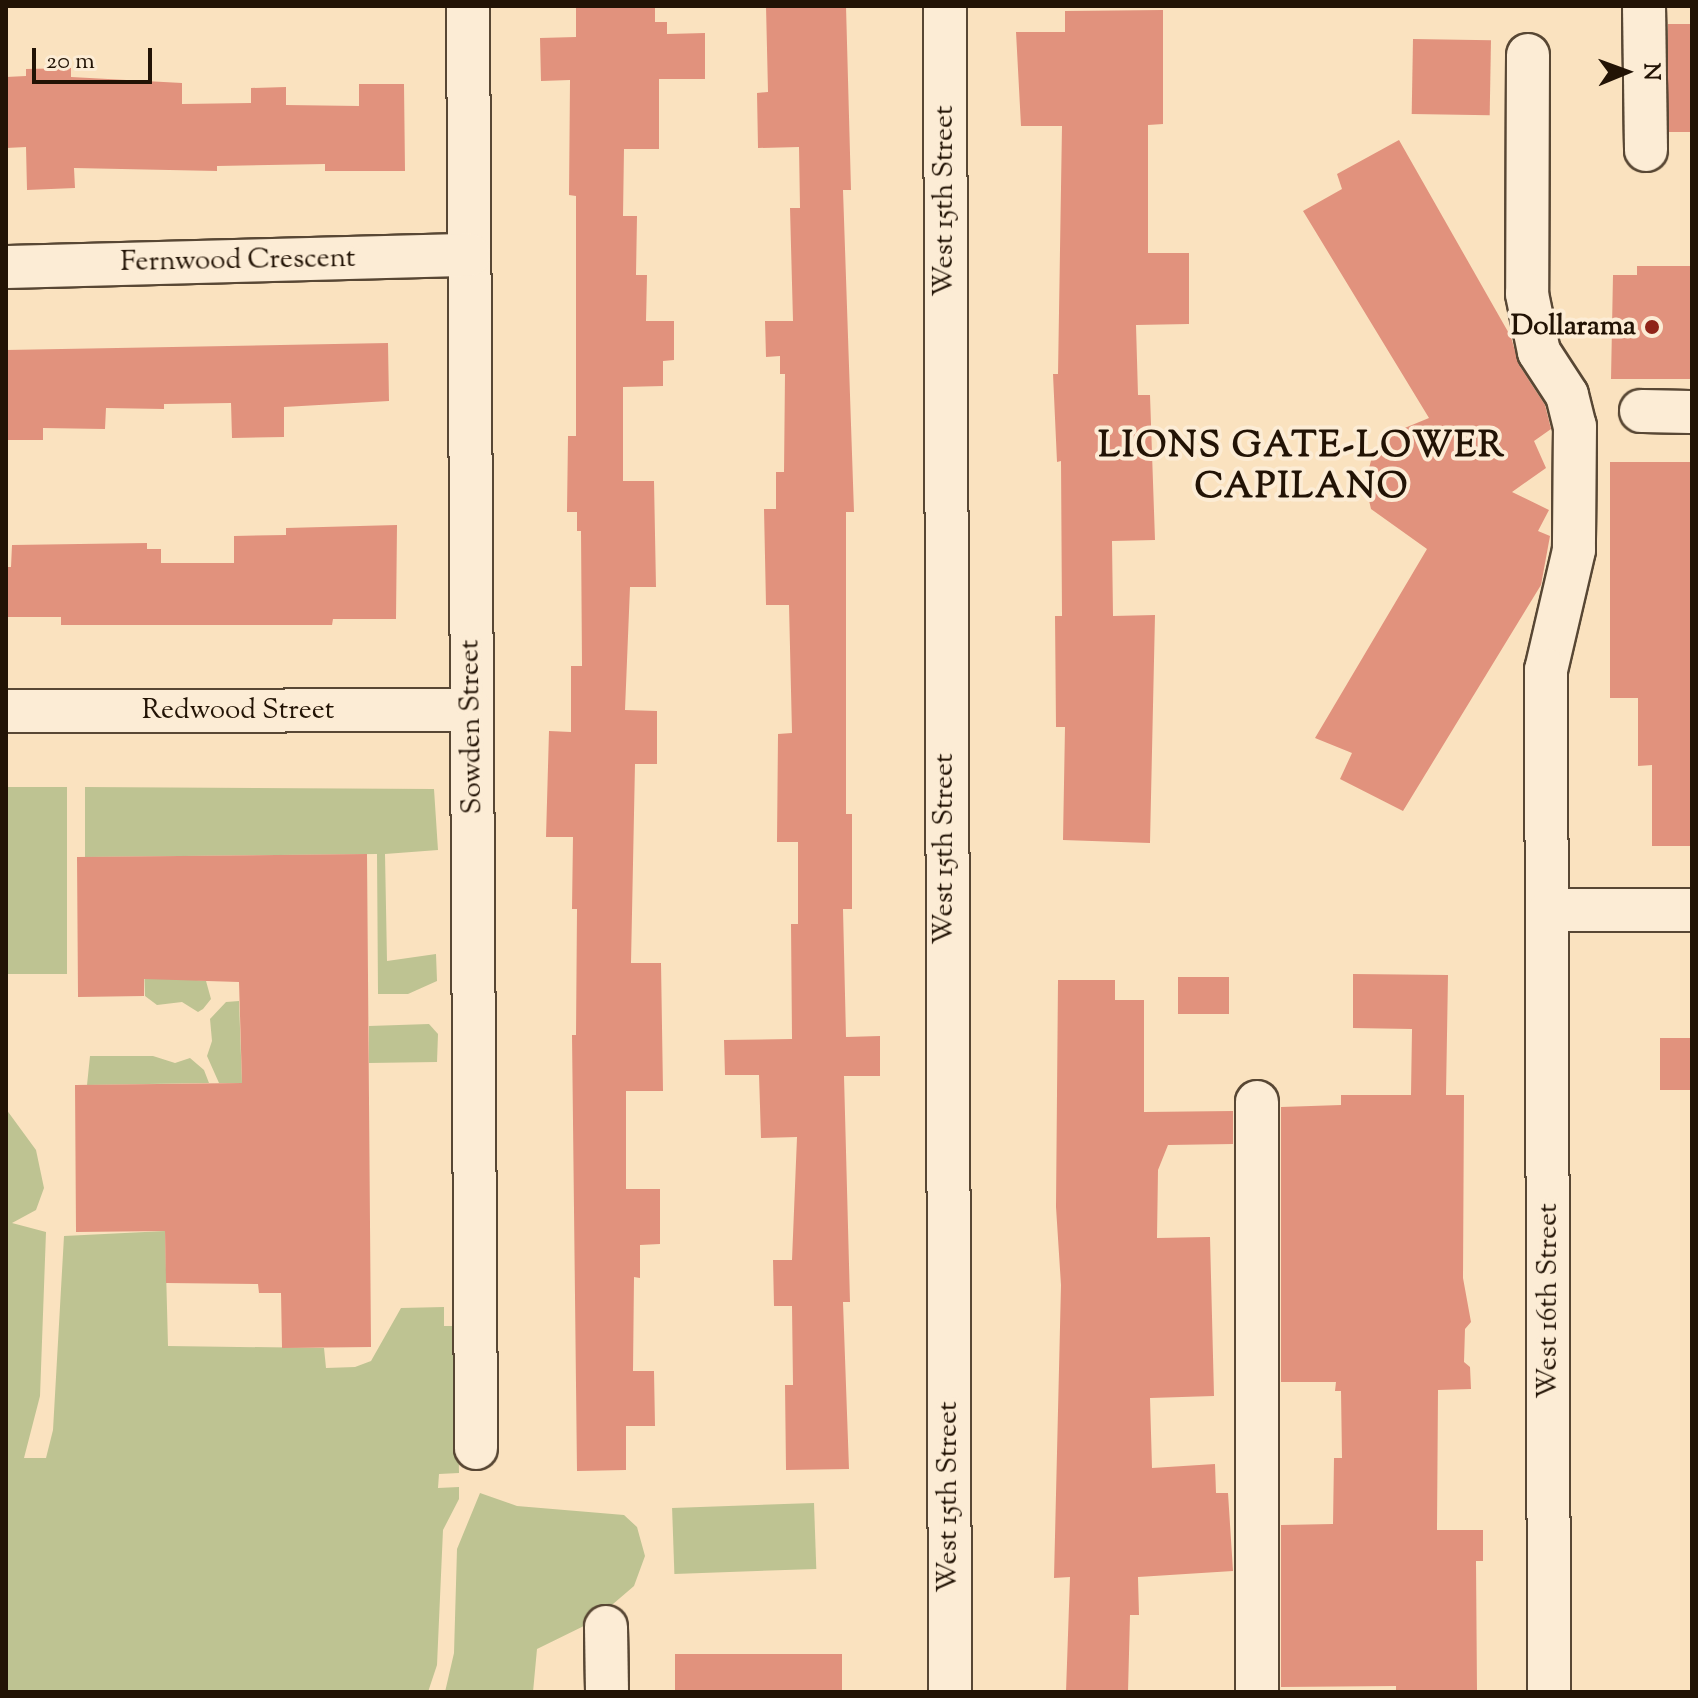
<!DOCTYPE html>
<style>
body{margin:0}
#map{position:relative;width:1698px;height:1698px;overflow:hidden;background:#fae2bf;font-family:"Sorts Mill Goudy",serif}
div>[style]{position:absolute}
[style*='--x']{left:calc(var(--x)*1px);top:calc(var(--y)*1px);width:calc(var(--w)*1px);rotate:calc(var(--a)*1deg)}
.green>*{inset:0;background:#bec392;transform-origin:0 0}
.building>*{inset:0;background:#e1927d;transform-origin:0 0}
.roads{filter:drop-shadow(2px 0 #584734) drop-shadow(-2px 0 #584734) drop-shadow(0 2px #584734) drop-shadow(0 -2px #584734)}
.minor>*{height:42px;margin:-21px;padding:0 21px;transform-origin:21px;border-radius:21px;background:#fcecd5}
.dots>*{width:22px;height:22px;translate:-50% -50%;box-sizing:border-box;border:4px solid #fcecd5;border-radius:50%}
span{translate:-50% -50%;white-space:nowrap;text-align:center;line-height:1.15;-webkit-text-stroke:8px #fcecd5;paint-order:stroke}
.street-label{font-size:28px;color:#221305}
.poi-label{font-size:28px;color:#221305;font-weight:700}
.right{translate:-100% -50%;text-align:right}
.district-label{font-size:36px;color:#221305;font-weight:700;letter-spacing:2px}
.frame{position:absolute;inset:0;border:8px solid #221305;pointer-events:none}
.north{position:absolute;left:1586px;top:32px;width:80px;height:80px;-webkit-text-stroke:6px #fcecd5;paint-order:stroke;rotate:89deg;font-size:22px;font-weight:700;line-height:32px;text-align:center;color:#221305}
.north::after{content:'';display:block;margin:auto;width:28px;height:36px;background:#221305;clip-path:polygon(50% 0,100% 100%,50% 72%,0 100%)}
.scale{position:absolute;left:32px;top:48px;width:120px;height:36px;box-sizing:border-box;border:4px solid #221305;border-top:0;padding-left:10px;font-size:24px;line-height:28px;white-space:nowrap;color:#221305;-webkit-text-stroke:6px #fcecd5;paint-order:stroke}
</style>
<div id="map">
<div class="green">
<i style="left:6px;top:787px;width:61px;height:187px"></i>
<i style="clip-path:polygon(85px 787px,434px 789px,438px 850px,385px 854px,387px 961px,436px 954px,437px 981px,408px 994px,378px 994px,377px 854px,85px 857px)"></i>
<i style="clip-path:polygon(143px 924px,196px 980px,206px 981px,211px 999px,203px 1009px,198px 1012px,182px 1002px,157px 1005px,145px 996px)"></i>
<i style="clip-path:polygon(239px 1001px,242px 1083px,219px 1083px,207px 1056px,212px 1041px,210px 1019px,226px 1002px)"></i>
<i style="clip-path:polygon(429px 1024px,438px 1034px,437px 1062px,369px 1063px,369px 1026px)"></i>
<i style="clip-path:polygon(90px 1056px,153px 1056px,175px 1063px,190px 1058px,204px 1070px,209px 1083px,87px 1085px)"></i>
<i style="clip-path:polygon(6px 1109px,36px 1150px,44px 1188px,36px 1210px,12px 1223px,46px 1232px,40px 1396px,24px 1458px,46px 1458px,53px 1430px,64px 1236px,165px 1231px,168px 1346px,324px 1348px,326px 1368px,355px 1367px,371px 1361px,401px 1308px,444px 1307px,444px 1326px,457px 1326px,459px 1473px,439px 1474px,438px 1488px,459px 1487px,459px 1499px,443px 1530px,437px 1665px,428px 1692px,6px 1692px)"></i>
<i style="clip-path:polygon(480px 1493px,517px 1506px,624px 1515px,637px 1527px,645px 1556px,634px 1586px,592px 1622px,537px 1649px,533px 1692px,445px 1692px,454px 1653px,457px 1549px)"></i>
<i style="left:814px;top:1503px;width:66px;height:142px;rotate:88deg"></i>
</div>
<div class="building">
<i style="clip-path:polygon(576px 6px,655px 6px,655px 22px,667px 22px,667px 34px,705px 33px,705px 79px,659px 79px,659px 149px,624px 149px,623px 216px,637px 216px,636px 275px,647px 275px,646px 321px,674px 321px,674px 360px,663px 361px,663px 386px,623px 387px,623px 481px,654px 481px,656px 587px,630px 587px,625px 710px,657px 711px,657px 764px,635px 764px,631px 963px,661px 963px,663px 1091px,626px 1091px,626px 1189px,660px 1189px,660px 1244px,640px 1245px,640px 1278px,634px 1277px,633px 1371px,654px 1371px,655px 1426px,626px 1426px,626px 1470px,577px 1471px,572px 1035px,576px 1035px,577px 909px,572px 909px,573px 837px,546px 837px,549px 731px,571px 732px,571px 666px,582px 666px,581px 531px,577px 531px,577px 512px,567px 512px,568px 436px,576px 436px,576px 196px,569px 195px,570px 80px,541px 81px,540px 38px,576px 37px)"></i>
<i style="clip-path:polygon(766px 6px,846px 6px,851px 190px,843px 190px,854px 512px,846px 512px,846px 814px,852px 814px,852px 909px,843px 909px,846px 1037px,880px 1036px,880px 1076px,844px 1076px,850px 1302px,843px 1302px,849px 1469px,786px 1470px,785px 1385px,793px 1385px,792px 1306px,774px 1306px,773px 1260px,792px 1260px,797px 1137px,761px 1138px,759px 1075px,725px 1075px,724px 1040px,792px 1039px,791px 924px,798px 924px,798px 842px,777px 842px,778px 734px,792px 733px,789px 605px,766px 605px,764px 509px,776px 509px,776px 472px,784px 472px,785px 374px,780px 374px,780px 356px,766px 357px,765px 321px,793px 321px,790px 208px,800px 208px,799px 147px,758px 148px,757px 93px,768px 92px)"></i>
<i style="clip-path:polygon(1163px 10px,1163px 124px,1148px 125px,1148px 253px,1189px 253px,1189px 324px,1136px 325px,1138px 395px,1150px 395px,1155px 540px,1112px 541px,1113px 616px,1155px 615px,1150px 843px,1063px 840px,1065px 727px,1056px 727px,1055px 616px,1062px 616px,1061px 461px,1057px 462px,1053px 374px,1058px 374px,1062px 126px,1021px 126px,1016px 32px,1065px 32px,1065px 11px)"></i>
<i style="left:1668px;top:24px;width:24px;height:108px"></i>
<i style="left:1413px;top:39px;width:78px;height:75px;rotate:1deg"></i>
<i style="clip-path:polygon(71px 68px,71px 77px,182px 83px,182px 104px,251px 103px,251px 88px,286px 87px,286px 105px,359px 106px,359px 84px,404px 84px,405px 171px,325px 171px,325px 164px,217px 166px,217px 171px,74px 168px,75px 188px,27px 190px,26px 147px,6px 148px,6px 77px,26px 76px,26px 69px)"></i>
<i style="clip-path:polygon(1399px 140px,1511px 337px,1519px 365px,1545px 405px,1551px 429px,1534px 441px,1546px 468px,1512px 492px,1549px 510px,1538px 531px,1550px 536px,1541px 585px,1403px 811px,1340px 779px,1352px 753px,1315px 738px,1427px 549px,1371px 509px,1365px 483px,1372px 457px,1390px 434px,1429px 418px,1303px 211px,1342px 189px,1337px 174px)"></i>
<i style="clip-path:polygon(1637px 266px,1692px 266px,1692px 379px,1611px 379px,1613px 275px,1637px 275px)"></i>
<i style="clip-path:polygon(388px 343px,389px 401px,284px 407px,284px 437px,232px 438px,231px 403px,164px 404px,164px 409px,106px 408px,105px 429px,43px 428px,43px 440px,6px 440px,6px 350px)"></i>
<i style="clip-path:polygon(1610px 462px,1692px 462px,1692px 846px,1652px 846px,1652px 765px,1638px 766px,1638px 698px,1610px 698px)"></i>
<i style="clip-path:polygon(397px 525px,396px 619px,333px 619px,332px 625px,61px 625px,61px 617px,6px 617px,6px 567px,11px 567px,12px 545px,147px 543px,147px 549px,161px 549px,161px 563px,234px 563px,234px 536px,286px 535px,286px 528px)"></i>
<i style="clip-path:polygon(367px 854px,371px 1347px,282px 1348px,281px 1293px,259px 1293px,258px 1284px,166px 1283px,165px 1231px,76px 1232px,75px 1085px,242px 1083px,239px 982px,144px 979px,144px 996px,78px 997px,77px 857px)"></i>
<i style="clip-path:polygon(1353px 974px,1448px 975px,1446px 1095px,1464px 1095px,1463px 1278px,1471px 1322px,1465px 1329px,1464px 1362px,1470px 1367px,1471px 1389px,1438px 1390px,1437px 1530px,1483px 1530px,1483px 1561px,1476px 1561px,1477px 1692px,1396px 1690px,1396px 1686px,1281px 1687px,1281px 1525px,1333px 1524px,1334px 1458px,1342px 1458px,1341px 1391px,1335px 1391px,1336px 1382px,1281px 1382px,1281px 1107px,1341px 1105px,1341px 1095px,1411px 1095px,1412px 1029px,1353px 1028px)"></i>
<i style="left:1178px;top:977px;width:51px;height:37px"></i>
<i style="clip-path:polygon(1058px 980px,1115px 980px,1115px 1000px,1144px 1000px,1144px 1112px,1233px 1111px,1233px 1144px,1168px 1145px,1158px 1170px,1157px 1238px,1210px 1237px,1214px 1396px,1150px 1398px,1152px 1468px,1215px 1464px,1216px 1493px,1228px 1493px,1233px 1571px,1138px 1577px,1139px 1615px,1130px 1615px,1128px 1692px,1066px 1692px,1070px 1577px,1054px 1578px,1061px 1285px,1056px 1207px)"></i>
<i style="left:1692px;top:1038px;width:52px;height:32px;rotate:90deg"></i>
<i style="left:842px;top:1654px;width:38px;height:167px;rotate:90deg"></i>
</div>
<div class="roads">
<div class="minor">
<i style="--x:468;--y:6;--w:1442;--a:89.68"></i>
<i style="--x:945;--y:6;--w:1686;--a:89.83"></i>
<i style="--x:1644;--y:6;--w:144;--a:89.2"></i>
<i style="--x:1528;--y:55;--w:239;--a:90.2"></i>
<i style="--x:1527;--y:294;--w:59;--a:78.3"></i>
<i style="--x:1539;--y:352;--w:51;--a:56.9"></i>
<i style="--x:1567;--y:395;--w:32;--a:76"></i>
<i style="--x:1575;--y:426;--w:124;--a:90.5"></i>
<i style="--x:1574;--y:550;--w:123;--a:103.1"></i>
<i style="--x:1546;--y:670;--w:1022;--a:89.83"></i>
<i style="--x:6;--y:267;--w:463;--a:-1.5"></i>
<i style="--x:1641;--y:411;--w:51;--a:1.1"></i>
<i style="--x:6;--y:711;--w:465;--a:-0.1"></i>
<i style="--x:1550;--y:910;--w:142;--a:0"></i>
<i style="--x:1257;--y:1102;--w:590;--a:90"></i>
<i style="--x:606;--y:1627;--w:65;--a:89.1"></i>
</div>
</div>
<div class="dots">
<i style="left:1652px;top:327px;background:#8f2418"></i>
</div>
<div class="street-label">
<span style="left:945px;top:201px;rotate:-90deg">West 15th Street</span>
<span style="left:238px;top:261px;rotate:-1deg">Fernwood Crescent</span>
<span style="left:238px;top:711px">Redwood Street</span>
<span style="left:472px;top:727px;rotate:-91deg">Sowden Street</span>
<span style="left:945px;top:849px;rotate:-90deg">West 15th Street</span>
<span style="left:1549px;top:1301px;rotate:-90deg">West 16th Street</span>
<span style="left:949px;top:1497px;rotate:-90deg">West 15th Street</span>
</div>
<div class="poi-label">
<span class="right" style="left:1636px;top:327px">Dollarama</span>
</div>
<div class="district-label">
<span style="left:1302px;top:468px">LIONS GATE-LOWER<br>CAPILANO</span>
</div>
<div class="frame"></div>
<div class="north">N</div>
<div class="scale">20 m</div>
</div>
